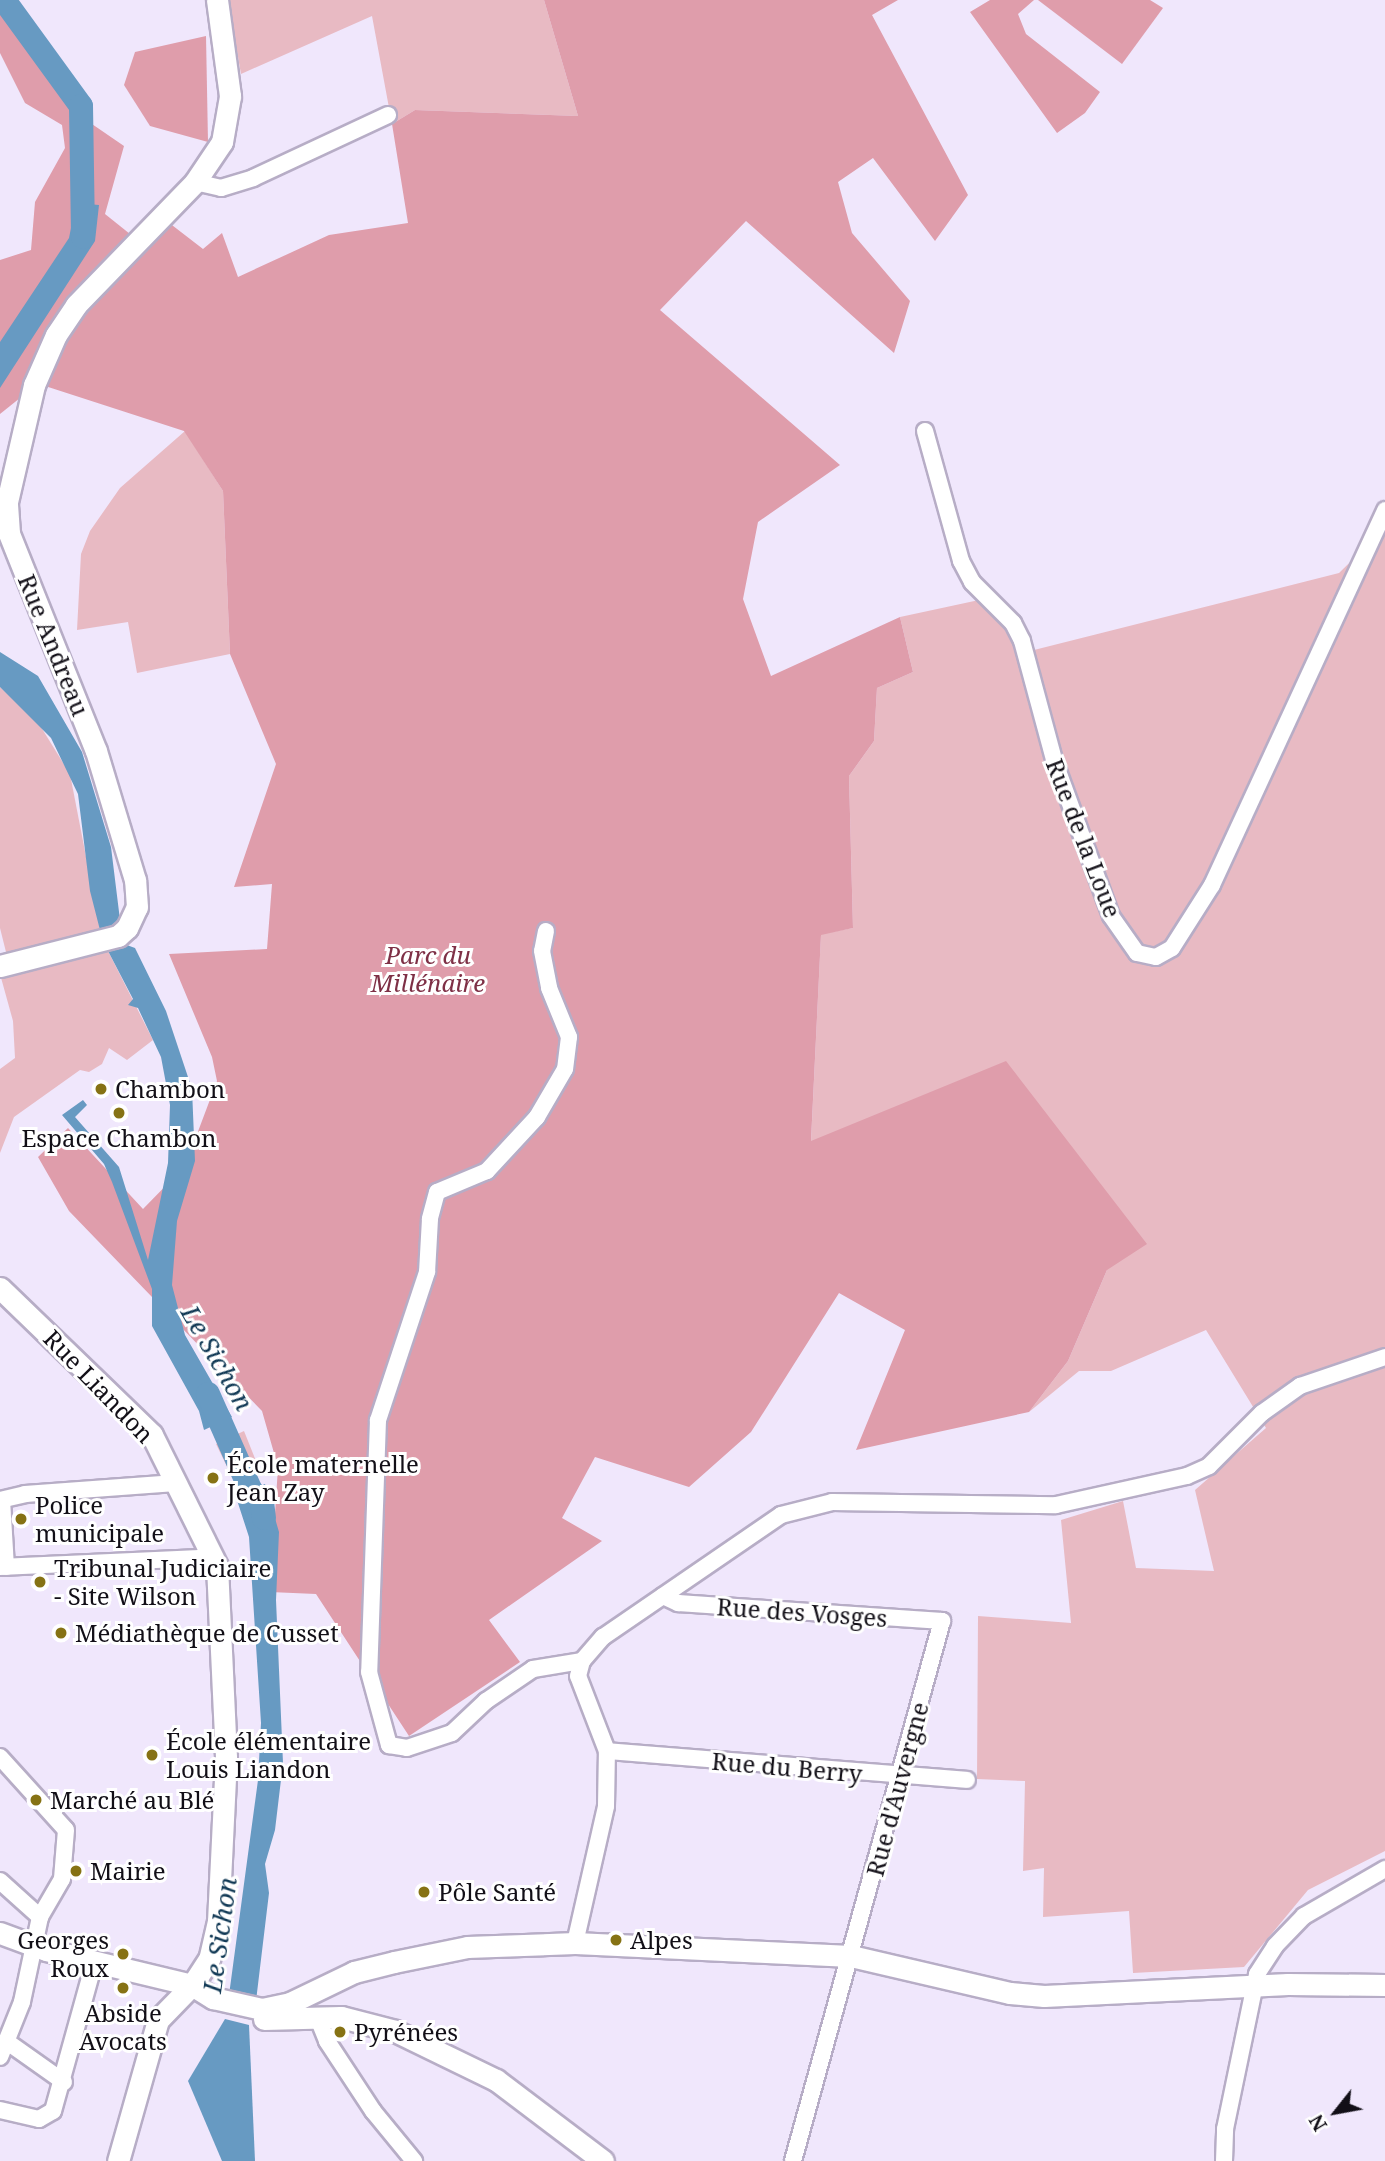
<!DOCTYPE html>
<meta charset="utf-8">
<style>
body{margin:0}
#map{position:relative;width:1385px;height:2161px;overflow:hidden;background:#f0e7fc;font-family:"Noto Serif",serif}
div>[style]{position:absolute}
[style*='--x']{left:calc(var(--x)*1px);top:calc(var(--y)*1px);width:calc(var(--w)*1px);rotate:calc(var(--a)*1deg)}
.green>*{inset:0;background:#e8bac3}
.forest>*{inset:0;background:#df9dab}
.water>*{inset:0;background:#679ac2}
.river>*{height:24px;margin:-12px;padding:0 12px;transform-origin:12px;border-radius:12px;background:#679ac2}
.roads{filter:drop-shadow(2px 0 #b7adc6) drop-shadow(-2px 0 #b7adc6) drop-shadow(0 2px #b7adc6) drop-shadow(0 -2px #b7adc6)}
.street>*{height:16px;margin:-8px;padding:0 8px;transform-origin:8px;border-radius:8px;background:#fff}
.secondary>*{height:21px;margin:-10.5px;padding:0 10.5px;transform-origin:10.5px;border-radius:10.5px;background:#fff}
.dots>*{width:19px;height:19px;translate:-50% -50%;box-sizing:border-box;border:4px solid #fff;border-radius:50%}
span{translate:-50% -50%;white-space:nowrap;text-align:center;line-height:1.15;-webkit-text-stroke:6px #fff;paint-order:stroke}
.street-label{font-size:24px;color:#120f17}
.park-label{font-size:24px;color:#7e3046;font-style:italic}
.poi-label{font-size:24px;color:#120f17}
.left{translate:0 -50%;text-align:left}
.right{translate:-100% -50%;text-align:right}
.water-label{font-size:26px;color:#113955;font-style:italic}
.north{position:absolute;left:1301px;top:2077px;width:70px;height:70px;-webkit-text-stroke:5px #fff;paint-order:stroke;rotate:239deg;font-size:19px;font-weight:700;line-height:28px;text-align:center;color:#120f17}
.north::after{content:'';display:block;margin:auto;width:24px;height:32px;background:#120f17;clip-path:polygon(50% 0,100% 100%,50% 72%,0 100%)}
</style>
<div id="map">
<div class="green">
<i style="clip-path:polygon(228px 0,544px 0,578px 116px,415px 110px,392px 124px,372px 16px,241px 74px)"></i>
<i style="clip-path:polygon(185px 431px,223px 491px,230px 654px,137px 673px,128px 622px,77px 630px,81px 554px,90px 531px,120px 488px)"></i>
<i style="clip-path:polygon(1385px 528px,1385px 1851px,1308px 1890px,1244px 1967px,1133px 1973px,1129px 1911px,1043px 1917px,1044px 1868px,1023px 1871px,1025px 1781px,977px 1779px,978px 1616px,1071px 1623px,1061px 1520px,1123px 1501px,1136px 1568px,1214px 1571px,1195px 1490px,1266px 1428px,1206px 1330px,1111px 1371px,1079px 1371px,1029px 1412px,1068px 1361px,1107px 1270px,811px 1142px,821px 934px,853px 928px,849px 776px,874px 741px,877px 688px,913px 672px,900px 617px,993px 597px,1021px 620px,1034px 650px,1339px 573px)"></i>
<i style="clip-path:polygon(0 687px,36px 719px,70px 774px,101px 934px,7px 956px,0 928px)"></i>
<i style="clip-path:polygon(107px 949px,153px 1040px,127px 1060px,109px 1048px,102px 1064px,89px 1072px,80px 1070px,14px 1117px,0 1153px,0 1069px,15px 1058px,13px 1021px,0 974px)"></i>
<i style="clip-path:polygon(244px 1431px,260px 1471px,234px 1481px,216px 1444px)"></i>
</div>
<div class="forest">
<i style="clip-path:polygon(0 0,17px 0,89px 122px,124px 146px,105px 214px,130px 234px,51px 330px,25px 394px,0 414px,0 260px,31px 250px,35px 202px,65px 148px,62px 125px,25px 103px,0 53px)"></i>
<i style="clip-path:polygon(544px 0,898px 0,872px 15px,968px 195px,935px 241px,873px 158px,838px 182px,852px 233px,910px 301px,894px 353px,746px 221px,660px 310px,840px 465px,758px 522px,743px 599px,771px 676px,900px 617px,913px 672px,877px 688px,874px 741px,849px 776px,853px 928px,821px 935px,811px 1141px,1006px 1061px,1147px 1244px,1107px 1270px,1068px 1361px,1029px 1412px,856px 1450px,905px 1330px,839px 1293px,751px 1432px,689px 1487px,595px 1457px,562px 1518px,602px 1541px,489px 1620px,520px 1662px,409px 1736px,316px 1594px,270px 1592px,278px 1467px,262px 1411px,69px 1211px,38px 1157px,68px 1128px,143px 1209px,185px 1166px,217px 1081px,212px 1057px,169px 954px,267px 949px,272px 884px,234px 887px,276px 764px,230px 654px,223px 491px,184px 431px,42px 385px,72px 327px,168px 222px,203px 249px,222px 233px,238px 277px,329px 235px,408px 223px,392px 124px,415px 110px,578px 116px)"></i>
<i style="clip-path:polygon(990px 0,1034px 0,1018px 14px,1026px 34px,1100px 92px,1085px 113px,1057px 133px,970px 12px)"></i>
<i style="clip-path:polygon(1038px 0,1150px 0,1163px 8px,1122px 64px)"></i>
<i style="clip-path:polygon(206px 36px,208px 142px,150px 126px,124px 85px,135px 52px)"></i>
</div>
<div class="water">
<i style="clip-path:polygon(76px 203px,99px 205px,95px 241px,0 388px,0 342px,69px 238px)"></i>
<i style="clip-path:polygon(0 652px,38px 676px,82px 752px,111px 847px,121px 928px,101px 934px,90px 891px,78px 794px,51px 738px,0 687px)"></i>
<i style="clip-path:polygon(124px 944px,135px 948px,166px 1011px,192px 1089px,195px 1161px,177px 1221px,172px 1285px,185px 1335px,232px 1417px,204px 1430px,199px 1411px,152px 1326px,152px 1289px,112px 1182px,104px 1164px,62px 1115px,83px 1100px,87px 1105px,75px 1117px,119px 1167px,148px 1260px,168px 1163px,170px 1105px,161px 1057px,138px 1008px,128px 1005px,133px 999px,107px 949px)"></i>
<i style="clip-path:polygon(265px 1484px,279px 1532px,276px 1600px,283px 1763px,275px 1830px,265px 1864px,269px 1893px,256px 2001px,229px 1995px,258px 1780px,261px 1723px,249px 1537px,236px 1497px)"></i>
<i style="clip-path:polygon(225px 2019px,249px 2025px,255px 2161px,222px 2161px,188px 2081px)"></i>
</div>
<div class="river">
<i style="--x:4;--y:0;--w:131;--a:54"></i>
<i style="--x:81;--y:106;--w:131;--a:89.1"></i>
<i style="--x:208;--y:1394;--w:106;--a:66.1"></i>
<i style="--x:251;--y:1491;--w:16;--a:45"></i>
<i style="--x:262;--y:1502;--w:16;--a:83"></i>
</div>
<div class="roads">
<div class="street">
<i style="--x:195;--y:182;--w:27;--a:13"></i>
<i style="--x:221;--y:188;--w:34;--a:-17"></i>
<i style="--x:253;--y:178;--w:149;--a:-25"></i>
<i style="--x:925;--y:431;--w:135;--a:74.5"></i>
<i style="--x:961;--y:561;--w:24;--a:62"></i>
<i style="--x:972;--y:582;--w:58;--a:45"></i>
<i style="--x:1013;--y:623;--w:20;--a:63"></i>
<i style="--x:1022;--y:641;--w:123;--a:74.9"></i>
<i style="--x:1054;--y:760;--w:166;--a:69.9"></i>
<i style="--x:1111;--y:916;--w:45;--a:54.9"></i>
<i style="--x:1137;--y:953;--w:19;--a:12"></i>
<i style="--x:1156;--y:957;--w:18;--a:-29"></i>
<i style="--x:1172;--y:948;--w:75;--a:-57.6"></i>
<i style="--x:1212;--y:885;--w:413;--a:-65.2"></i>
<i style="--x:546;--y:931;--w:20;--a:101"></i>
<i style="--x:542;--y:951;--w:38;--a:79"></i>
<i style="--x:549;--y:988;--w:53;--a:67.8"></i>
<i style="--x:569;--y:1037;--w:32;--a:97"></i>
<i style="--x:565;--y:1069;--w:56;--a:120.3"></i>
<i style="--x:537;--y:1117;--w:74;--a:132.8"></i>
<i style="--x:487;--y:1171;--w:54;--a:157.2"></i>
<i style="--x:437;--y:1192;--w:28;--a:105"></i>
<i style="--x:430;--y:1219;--w:53;--a:93.2"></i>
<i style="--x:427;--y:1272;--w:156;--a:108.3"></i>
<i style="--x:378;--y:1420;--w:252;--a:92"></i>
<i style="--x:369;--y:1672;--w:76;--a:74.7"></i>
<i style="--x:389;--y:1745;--w:18;--a:9"></i>
<i style="--x:407;--y:1748;--w:47;--a:-18.4"></i>
<i style="--x:452;--y:1733;--w:47;--a:-43.3"></i>
<i style="--x:486;--y:1701;--w:57;--a:-34.2"></i>
<i style="--x:533;--y:1669;--w:50;--a:-9.3"></i>
<i style="--x:0;--y:1500;--w:26;--a:-13"></i>
<i style="--x:25;--y:1494;--w:151;--a:-4.2"></i>
<i style="--x:2;--y:1500;--w:67;--a:86.6"></i>
<i style="--x:0;--y:1567;--w:200;--a:-2.6"></i>
<i style="--x:200;--y:1558;--w:12;--a:-31"></i>
<i style="--x:663;--y:1596;--w:17;--a:25"></i>
<i style="--x:678;--y:1603;--w:265;--a:3.9"></i>
<i style="--x:942;--y:1621;--w:560;--a:105.43"></i>
<i style="--x:607;--y:1751;--w:361;--a:4.6"></i>
<i style="--x:0;--y:1757;--w:98;--a:47.9"></i>
<i style="--x:66;--y:1830;--w:49;--a:94.7"></i>
<i style="--x:62;--y:1879;--w:44;--a:120.1"></i>
<i style="--x:40;--y:1917;--w:87;--a:102"></i>
<i style="--x:22;--y:2002;--w:59;--a:111.8"></i>
<i style="--x:0;--y:1881;--w:54;--a:42"></i>
<i style="--x:575;--y:1943;--w:140;--a:-77.2"></i>
<i style="--x:606;--y:1806;--w:55;--a:-89"></i>
<i style="--x:607;--y:1751;--w:80;--a:-111.1"></i>
<i style="--x:578;--y:1676;--w:16;--a:-75"></i>
<i style="--x:582;--y:1661;--w:32;--a:-49"></i>
<i style="--x:603;--y:1637;--w:216;--a:-34.4"></i>
<i style="--x:781;--y:1515;--w:53;--a:-14.3"></i>
<i style="--x:832;--y:1502;--w:224;--a:0.8"></i>
<i style="--x:1056;--y:1505;--w:134;--a:-12.5"></i>
<i style="--x:1187;--y:1476;--w:24;--a:-24"></i>
<i style="--x:1209;--y:1466;--w:75;--a:-45"></i>
<i style="--x:1262;--y:1413;--w:47;--a:-35.4"></i>
<i style="--x:1300;--y:1386;--w:90;--a:-18.8"></i>
<i style="--x:317;--y:2016;--w:27;--a:68"></i>
<i style="--x:327;--y:2041;--w:84;--a:56.7"></i>
<i style="--x:373;--y:2111;--w:65;--a:50.6"></i>
<i style="--x:6;--y:2041;--w:71;--a:35.3"></i>
<i style="--x:0;--y:2110;--w:40;--a:13"></i>
<i style="--x:39;--y:2119;--w:16;--a:-30"></i>
<i style="--x:53;--y:2111;--w:154;--a:-74.5"></i>
<i style="--x:1224;--y:2161;--w:32;--a:-88"></i>
<i style="--x:1225;--y:2129;--w:158;--a:-78.3"></i>
<i style="--x:1257;--y:1974;--w:33;--a:-57"></i>
<i style="--x:1275;--y:1946;--w:42;--a:-46"></i>
<i style="--x:1304;--y:1916;--w:94;--a:-30.1"></i>
</div>
<div class="secondary">
<i style="--x:0;--y:966;--w:122;--a:-14.3"></i>
<i style="--x:118;--y:936;--w:12;--a:-42"></i>
<i style="--x:127;--y:928;--w:23;--a:-65"></i>
<i style="--x:137;--y:907;--w:27;--a:-94"></i>
<i style="--x:135;--y:880;--w:135;--a:-106.8"></i>
<i style="--x:96;--y:751;--w:235;--a:-111.8"></i>
<i style="--x:9;--y:533;--w:31;--a:-94"></i>
<i style="--x:7;--y:502;--w:120;--a:-77"></i>
<i style="--x:34;--y:385;--w:55;--a:-66.3"></i>
<i style="--x:56;--y:335;--w:36;--a:-56"></i>
<i style="--x:76;--y:305;--w:171;--a:-45.9"></i>
<i style="--x:195;--y:182;--w:48;--a:-56"></i>
<i style="--x:222;--y:142;--w:47;--a:-80.1"></i>
<i style="--x:230;--y:96;--w:97;--a:-97.7"></i>
<i style="--x:0;--y:1288;--w:211;--a:44"></i>
<i style="--x:152;--y:1435;--w:146;--a:63.6"></i>
<i style="--x:217;--y:1566;--w:192;--a:87.3"></i>
<i style="--x:226;--y:1758;--w:163;--a:92.8"></i>
<i style="--x:218;--y:1921;--w:39;--a:103"></i>
<i style="--x:209;--y:1959;--w:31;--a:123"></i>
<i style="--x:192;--y:1985;--w:49;--a:134.2"></i>
<i style="--x:158;--y:2020;--w:147;--a:105.8"></i>
<i style="--x:0;--y:1933;--w:49;--a:20.3"></i>
<i style="--x:46;--y:1950;--w:150;--a:13.5"></i>
<i style="--x:192;--y:1985;--w:25;--a:32"></i>
<i style="--x:213;--y:1998;--w:50;--a:12.7"></i>
<i style="--x:262;--y:2009;--w:29;--a:-12"></i>
<i style="--x:290;--y:2003;--w:71;--a:-25.8"></i>
<i style="--x:354;--y:1972;--w:41;--a:-14"></i>
<i style="--x:394;--y:1962;--w:75;--a:-11.6"></i>
<i style="--x:467;--y:1947;--w:108;--a:-2.1"></i>
<i style="--x:575;--y:1943;--w:276;--a:2.7"></i>
<i style="--x:851;--y:1956;--w:163;--a:13.1"></i>
<i style="--x:1010;--y:1993;--w:34;--a:5"></i>
<i style="--x:1044;--y:1996;--w:244;--a:-2.8"></i>
<i style="--x:1288;--y:1984;--w:97;--a:0.6"></i>
<i style="--x:264;--y:2019;--w:77;--a:-1.5"></i>
<i style="--x:341;--y:2017;--w:56;--a:14.5"></i>
<i style="--x:395;--y:2031;--w:112;--a:25.9"></i>
<i style="--x:496;--y:2080;--w:134;--a:37.1"></i>
</div>
</div>
<div class="dots">
<i style="left:101px;top:1089px;background:#867214"></i>
<i style="left:119px;top:1113px;background:#867214"></i>
<i style="left:213px;top:1478px;background:#867214"></i>
<i style="left:21px;top:1519px;background:#867214"></i>
<i style="left:40px;top:1582px;background:#867214"></i>
<i style="left:61px;top:1633px;background:#867214"></i>
<i style="left:152px;top:1755px;background:#867214"></i>
<i style="left:36px;top:1800px;background:#867214"></i>
<i style="left:76px;top:1871px;background:#867214"></i>
<i style="left:424px;top:1892px;background:#867214"></i>
<i style="left:616px;top:1940px;background:#867214"></i>
<i style="left:123px;top:1954px;background:#867214"></i>
<i style="left:123px;top:1988px;background:#867214"></i>
<i style="left:340px;top:2032px;background:#867214"></i>
</div>
<div class="street-label">
<span style="left:54px;top:645px;rotate:68deg">Rue Andreau</span>
<span style="left:1084px;top:838px;rotate:69deg">Rue de la Loue</span>
<span style="left:99px;top:1386px;rotate:46deg">Rue Liandon</span>
<span style="left:802px;top:1612px;rotate:4deg">Rue des Vosges</span>
<span style="left:787px;top:1767px;rotate:5deg">Rue du Berry</span>
<span style="left:897px;top:1789px;rotate:-75deg">Rue d'Auvergne</span>
</div>
<div class="park-label">
<span style="left:428px;top:969px">Parc du<br>Millénaire</span>
</div>
<div class="poi-label">
<span class="left" style="left:115px;top:1089px">Chambon</span>
<span style="left:119px;top:1138px">Espace Chambon</span>
<span class="left" style="left:227px;top:1478px">École maternelle<br>Jean Zay</span>
<span class="left" style="left:35px;top:1519px">Police<br>municipale</span>
<span class="left" style="left:54px;top:1582px">Tribunal Judiciaire<br>- Site Wilson</span>
<span class="left" style="left:75px;top:1633px">Médiathèque de Cusset</span>
<span class="left" style="left:166px;top:1755px">École élémentaire<br>Louis Liandon</span>
<span class="left" style="left:50px;top:1800px">Marché au Blé</span>
<span class="left" style="left:90px;top:1871px">Mairie</span>
<span class="left" style="left:438px;top:1892px">Pôle Santé</span>
<span class="right" style="left:109px;top:1954px">Georges<br>Roux</span>
<span class="left" style="left:630px;top:1940px">Alpes</span>
<span style="left:123px;top:2027px">Abside<br>Avocats</span>
<span class="left" style="left:354px;top:2032px">Pyrénées</span>
</div>
<div class="water-label">
<span style="left:217px;top:1358px;rotate:60deg">Le Sichon</span>
<span style="left:220px;top:1935px;rotate:-82deg">Le Sichon</span>
</div>
<div class="north">N</div>
</div>
